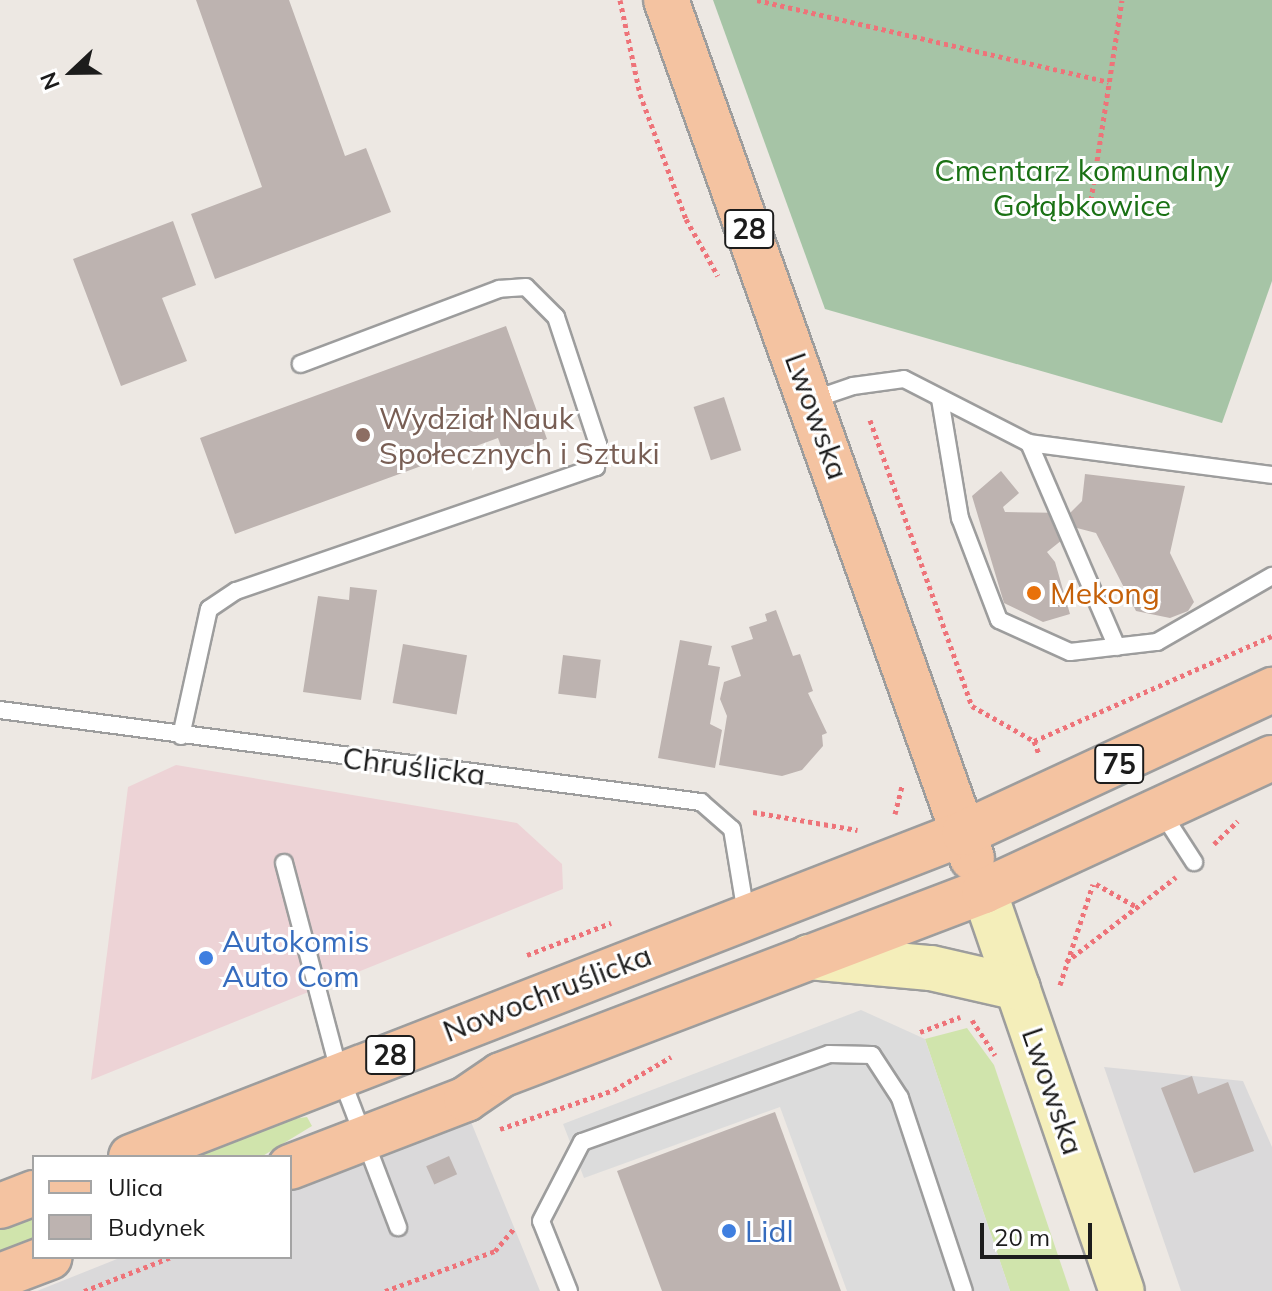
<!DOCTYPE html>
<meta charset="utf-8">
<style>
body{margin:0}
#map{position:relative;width:1272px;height:1291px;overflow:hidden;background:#ede8e3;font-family:Mulish,sans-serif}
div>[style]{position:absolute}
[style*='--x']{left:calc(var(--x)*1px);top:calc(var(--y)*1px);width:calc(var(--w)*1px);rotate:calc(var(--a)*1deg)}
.residential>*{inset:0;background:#dad9da}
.commercial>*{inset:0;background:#edd3d6}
.grass>*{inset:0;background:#d0e4ac}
.cemetery>*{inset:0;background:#a6c4a6}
.parking>*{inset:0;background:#dcdcdc}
.building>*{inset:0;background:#bdb3b0;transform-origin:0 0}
.path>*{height:5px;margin-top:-2.5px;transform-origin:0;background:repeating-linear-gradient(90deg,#ee7379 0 4px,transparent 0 8px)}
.roads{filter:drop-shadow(2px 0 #9d9d9d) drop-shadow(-2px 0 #9d9d9d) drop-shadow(0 2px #9d9d9d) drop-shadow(0 -2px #9d9d9d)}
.lane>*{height:16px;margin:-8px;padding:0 8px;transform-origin:8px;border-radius:8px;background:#fff}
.secondary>*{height:44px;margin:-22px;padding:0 22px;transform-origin:22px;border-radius:22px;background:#f4eeba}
.primary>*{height:44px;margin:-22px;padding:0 22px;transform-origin:22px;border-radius:22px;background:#f4c3a1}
.dots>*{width:22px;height:22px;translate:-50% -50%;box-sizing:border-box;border:4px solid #fff;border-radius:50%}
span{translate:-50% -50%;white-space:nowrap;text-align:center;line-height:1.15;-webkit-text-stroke:6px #fff;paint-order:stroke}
.shield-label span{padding:2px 6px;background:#fff;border:2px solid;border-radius:6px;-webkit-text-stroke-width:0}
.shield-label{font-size:28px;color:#1c1c1c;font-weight:700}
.park-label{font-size:30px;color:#1a7114}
.street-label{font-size:30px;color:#1c1c1c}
.education-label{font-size:30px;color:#785e54}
.left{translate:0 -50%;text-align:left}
.food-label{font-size:30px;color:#c56008}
.shop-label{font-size:30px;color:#366cbe}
.legend{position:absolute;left:32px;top:1155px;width:260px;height:104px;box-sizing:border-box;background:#fff;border:2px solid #a4a4a4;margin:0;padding:10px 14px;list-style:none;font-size:24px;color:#1c1c1c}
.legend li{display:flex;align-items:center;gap:16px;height:40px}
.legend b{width:40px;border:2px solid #a4a4a4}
.north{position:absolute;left:32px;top:32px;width:80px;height:80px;-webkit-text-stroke:6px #fff;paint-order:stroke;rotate:248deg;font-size:22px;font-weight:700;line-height:32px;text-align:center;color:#1c1c1c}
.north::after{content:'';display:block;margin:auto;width:28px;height:36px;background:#1c1c1c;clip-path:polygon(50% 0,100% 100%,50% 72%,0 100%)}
.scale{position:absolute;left:980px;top:1223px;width:112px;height:36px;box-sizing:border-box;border:4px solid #1c1c1c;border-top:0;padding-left:10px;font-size:24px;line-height:28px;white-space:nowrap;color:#1c1c1c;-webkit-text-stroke:6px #fff;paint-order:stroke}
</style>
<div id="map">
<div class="residential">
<i style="clip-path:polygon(1104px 1067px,1243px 1081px,1272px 1147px,1272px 1291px,1181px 1291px)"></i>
<i style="clip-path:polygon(469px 1117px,540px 1291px,37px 1291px,122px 1257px,290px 1257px,290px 1189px)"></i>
</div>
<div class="commercial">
<i style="clip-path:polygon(176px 765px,517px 823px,562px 864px,563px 889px,91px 1080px,128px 787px)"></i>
</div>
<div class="grass">
<i style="clip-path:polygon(967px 1028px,994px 1065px,1070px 1291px,1010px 1291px,925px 1039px)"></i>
<i style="clip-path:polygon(307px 1117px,312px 1126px,261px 1157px,177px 1157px,264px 1123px)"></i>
<i style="clip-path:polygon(34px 1212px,34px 1241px,0 1254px,0 1225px)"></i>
</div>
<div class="cemetery">
<i style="clip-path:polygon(713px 0,1272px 0,1272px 281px,1222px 423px,825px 309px)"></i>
</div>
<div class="parking">
<i style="clip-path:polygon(861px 1010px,925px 1039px,1010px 1291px,847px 1291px,780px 1107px,584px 1178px,563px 1124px)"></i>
</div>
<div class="building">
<i style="clip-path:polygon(196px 0,289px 0,345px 156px,366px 148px,391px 212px,215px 279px,191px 214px,262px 187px)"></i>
<i style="clip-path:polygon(173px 221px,196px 285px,162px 298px,187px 361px,121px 386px,73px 259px)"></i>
<i style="clip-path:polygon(506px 326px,547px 439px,504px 455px,498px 438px,235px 534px,200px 438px)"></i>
<i style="left:724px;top:397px;width:56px;height:32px;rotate:72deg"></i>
<i style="clip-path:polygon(1001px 471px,1019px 493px,1003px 507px,1005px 512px,1070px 513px,1082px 501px,1085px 474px,1185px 486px,1170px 553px,1194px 602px,1188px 611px,1170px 618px,1136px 611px,1096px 533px,1077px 528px,1047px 552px,1055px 562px,1070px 614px,1043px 622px,1004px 603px,972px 496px)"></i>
<i style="clip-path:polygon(350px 587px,377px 590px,361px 700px,303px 692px,318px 596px,349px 600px)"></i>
<i style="clip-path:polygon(776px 610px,793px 656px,800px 654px,813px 691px,808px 693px,827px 733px,822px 735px,823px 746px,802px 770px,782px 776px,719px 765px,727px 716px,720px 699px,724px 682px,741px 676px,731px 646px,753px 639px,749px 627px,767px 621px,765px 614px)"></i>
<i style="clip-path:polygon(680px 640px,712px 646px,708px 665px,720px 667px,710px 724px,722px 730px,715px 768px,658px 758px)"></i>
<i style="left:403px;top:644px;width:65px;height:60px;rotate:10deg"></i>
<i style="left:563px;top:655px;width:38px;height:39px;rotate:7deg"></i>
<i style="clip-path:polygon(1192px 1076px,1198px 1094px,1228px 1082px,1254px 1151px,1194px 1173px,1161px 1088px)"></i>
<i style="clip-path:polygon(775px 1112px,841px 1291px,662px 1291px,617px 1171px)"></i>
<i style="left:449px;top:1156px;width:20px;height:25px;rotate:66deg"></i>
</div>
<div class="path">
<i style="--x:620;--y:0;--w:96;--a:78"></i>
<i style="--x:640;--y:94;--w:133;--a:69.8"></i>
<i style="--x:686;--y:219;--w:65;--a:60.7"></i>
<i style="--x:757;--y:0;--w:361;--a:13.1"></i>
<i style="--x:1091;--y:200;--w:202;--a:-81.2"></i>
<i style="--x:870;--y:420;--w:304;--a:70.4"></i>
<i style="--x:972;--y:706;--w:71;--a:29.4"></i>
<i style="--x:1034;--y:741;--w:14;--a:69"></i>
<i style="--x:1034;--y:741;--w:260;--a:-23.8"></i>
<i style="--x:753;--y:812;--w:106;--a:9.8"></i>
<i style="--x:895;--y:814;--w:29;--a:-76"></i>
<i style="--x:1214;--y:844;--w:33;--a:-44"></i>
<i style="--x:1096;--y:884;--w:47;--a:29.3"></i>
<i style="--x:527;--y:955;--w:90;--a:-20.9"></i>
<i style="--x:1066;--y:962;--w:139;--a:-37.7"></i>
<i style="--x:1060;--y:985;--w:106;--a:-71.9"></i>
<i style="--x:972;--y:1020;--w:42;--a:56.7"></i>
<i style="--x:920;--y:1032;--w:43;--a:-20.6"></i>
<i style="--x:500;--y:1129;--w:120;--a:-18.9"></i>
<i style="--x:614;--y:1090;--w:66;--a:-30.1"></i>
<i style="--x:84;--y:1291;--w:93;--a:-21.3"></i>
<i style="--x:385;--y:1291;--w:117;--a:-20"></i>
<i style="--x:495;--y:1251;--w:30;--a:-50"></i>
</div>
<div class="roads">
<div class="lane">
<i style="--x:940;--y:399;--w:121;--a:80.5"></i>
<i style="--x:960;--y:518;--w:109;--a:69.1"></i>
<i style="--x:999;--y:620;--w:78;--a:24.3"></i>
<i style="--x:1070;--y:652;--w:88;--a:-6.6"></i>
<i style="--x:1157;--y:642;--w:133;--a:-29.9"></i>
<i style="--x:812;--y:400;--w:43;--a:-18.9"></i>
<i style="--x:853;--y:386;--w:51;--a:-7.8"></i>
<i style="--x:904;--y:379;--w:140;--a:27.1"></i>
<i style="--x:1029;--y:443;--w:245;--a:7.5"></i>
<i style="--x:1029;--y:443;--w:222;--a:66.7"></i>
<i style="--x:0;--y:710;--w:707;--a:7.48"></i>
<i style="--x:701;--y:802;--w:41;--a:41.1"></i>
<i style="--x:732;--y:829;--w:86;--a:80.6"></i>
<i style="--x:181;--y:736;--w:130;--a:-77.6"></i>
<i style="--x:209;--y:609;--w:32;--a:-34"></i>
<i style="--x:236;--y:591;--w:381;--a:-19"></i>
<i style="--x:596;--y:467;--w:23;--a:-85"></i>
<i style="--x:598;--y:444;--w:134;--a:-108.3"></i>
<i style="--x:556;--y:317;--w:42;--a:-135"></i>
<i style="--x:526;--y:287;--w:27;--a:176"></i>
<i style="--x:499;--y:289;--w:212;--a:159.3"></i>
<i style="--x:1161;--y:811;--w:61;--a:57.1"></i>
<i style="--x:284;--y:863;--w:219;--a:75.2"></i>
<i style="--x:340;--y:1075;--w:163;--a:69.1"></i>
<i style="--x:569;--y:1291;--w:75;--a:-111.8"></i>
<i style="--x:541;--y:1221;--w:89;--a:-62.6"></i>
<i style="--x:582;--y:1142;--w:262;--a:-19.6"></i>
<i style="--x:829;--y:1054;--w:43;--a:1.3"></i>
<i style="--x:872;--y:1055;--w:51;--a:56.9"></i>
<i style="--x:900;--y:1098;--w:203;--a:71.7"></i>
</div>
<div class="secondary">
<i style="--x:984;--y:891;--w:423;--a:71"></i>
<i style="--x:809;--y:957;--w:122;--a:5.2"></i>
<i style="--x:931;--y:968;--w:89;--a:12.9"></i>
</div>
<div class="primary">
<i style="--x:666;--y:0;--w:911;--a:70.37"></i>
<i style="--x:131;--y:1157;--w:894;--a:-21.25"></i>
<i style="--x:964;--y:833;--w:340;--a:-24.9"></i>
<i style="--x:290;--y:1167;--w:189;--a:-21.1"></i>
<i style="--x:466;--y:1099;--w:42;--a:-34.4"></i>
<i style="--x:501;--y:1075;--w:517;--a:-20.85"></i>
<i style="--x:984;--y:891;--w:317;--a:-24.8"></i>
<i style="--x:0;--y:1206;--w:36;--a:-21"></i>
<i style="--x:0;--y:1276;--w:53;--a:-20.8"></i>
</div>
</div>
<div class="dots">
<i style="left:363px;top:435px;background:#8d6e63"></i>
<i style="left:1034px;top:593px;background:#e8710a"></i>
<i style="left:206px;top:958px;background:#3f7fe0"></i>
<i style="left:729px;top:1231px;background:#3f7fe0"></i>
</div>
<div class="shield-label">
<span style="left:749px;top:229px">28</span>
<span style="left:1119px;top:764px">75</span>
<span style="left:390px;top:1055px">28</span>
</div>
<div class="park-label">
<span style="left:1082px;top:187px">Cmentarz komunalny<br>Gołąbkowice</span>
</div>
<div class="street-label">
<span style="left:817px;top:416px;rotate:70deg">Lwowska</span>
<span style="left:414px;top:766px;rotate:7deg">Chruślicka</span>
<span style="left:547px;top:993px;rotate:-21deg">Nowochruślicka</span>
<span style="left:1053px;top:1091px;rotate:71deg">Lwowska</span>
</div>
<div class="education-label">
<span class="left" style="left:379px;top:435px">Wydział Nauk<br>Społecznych i Sztuki</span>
</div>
<div class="food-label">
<span class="left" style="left:1050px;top:593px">Mekong</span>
</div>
<div class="shop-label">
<span class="left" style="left:222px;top:958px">Autokomis<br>Auto Com</span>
<span class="left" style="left:745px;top:1231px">Lidl</span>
</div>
<ul class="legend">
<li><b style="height:10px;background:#f4c3a1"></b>Ulica</li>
<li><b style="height:22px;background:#bdb3b0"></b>Budynek</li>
</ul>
<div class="north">N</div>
<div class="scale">20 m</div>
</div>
